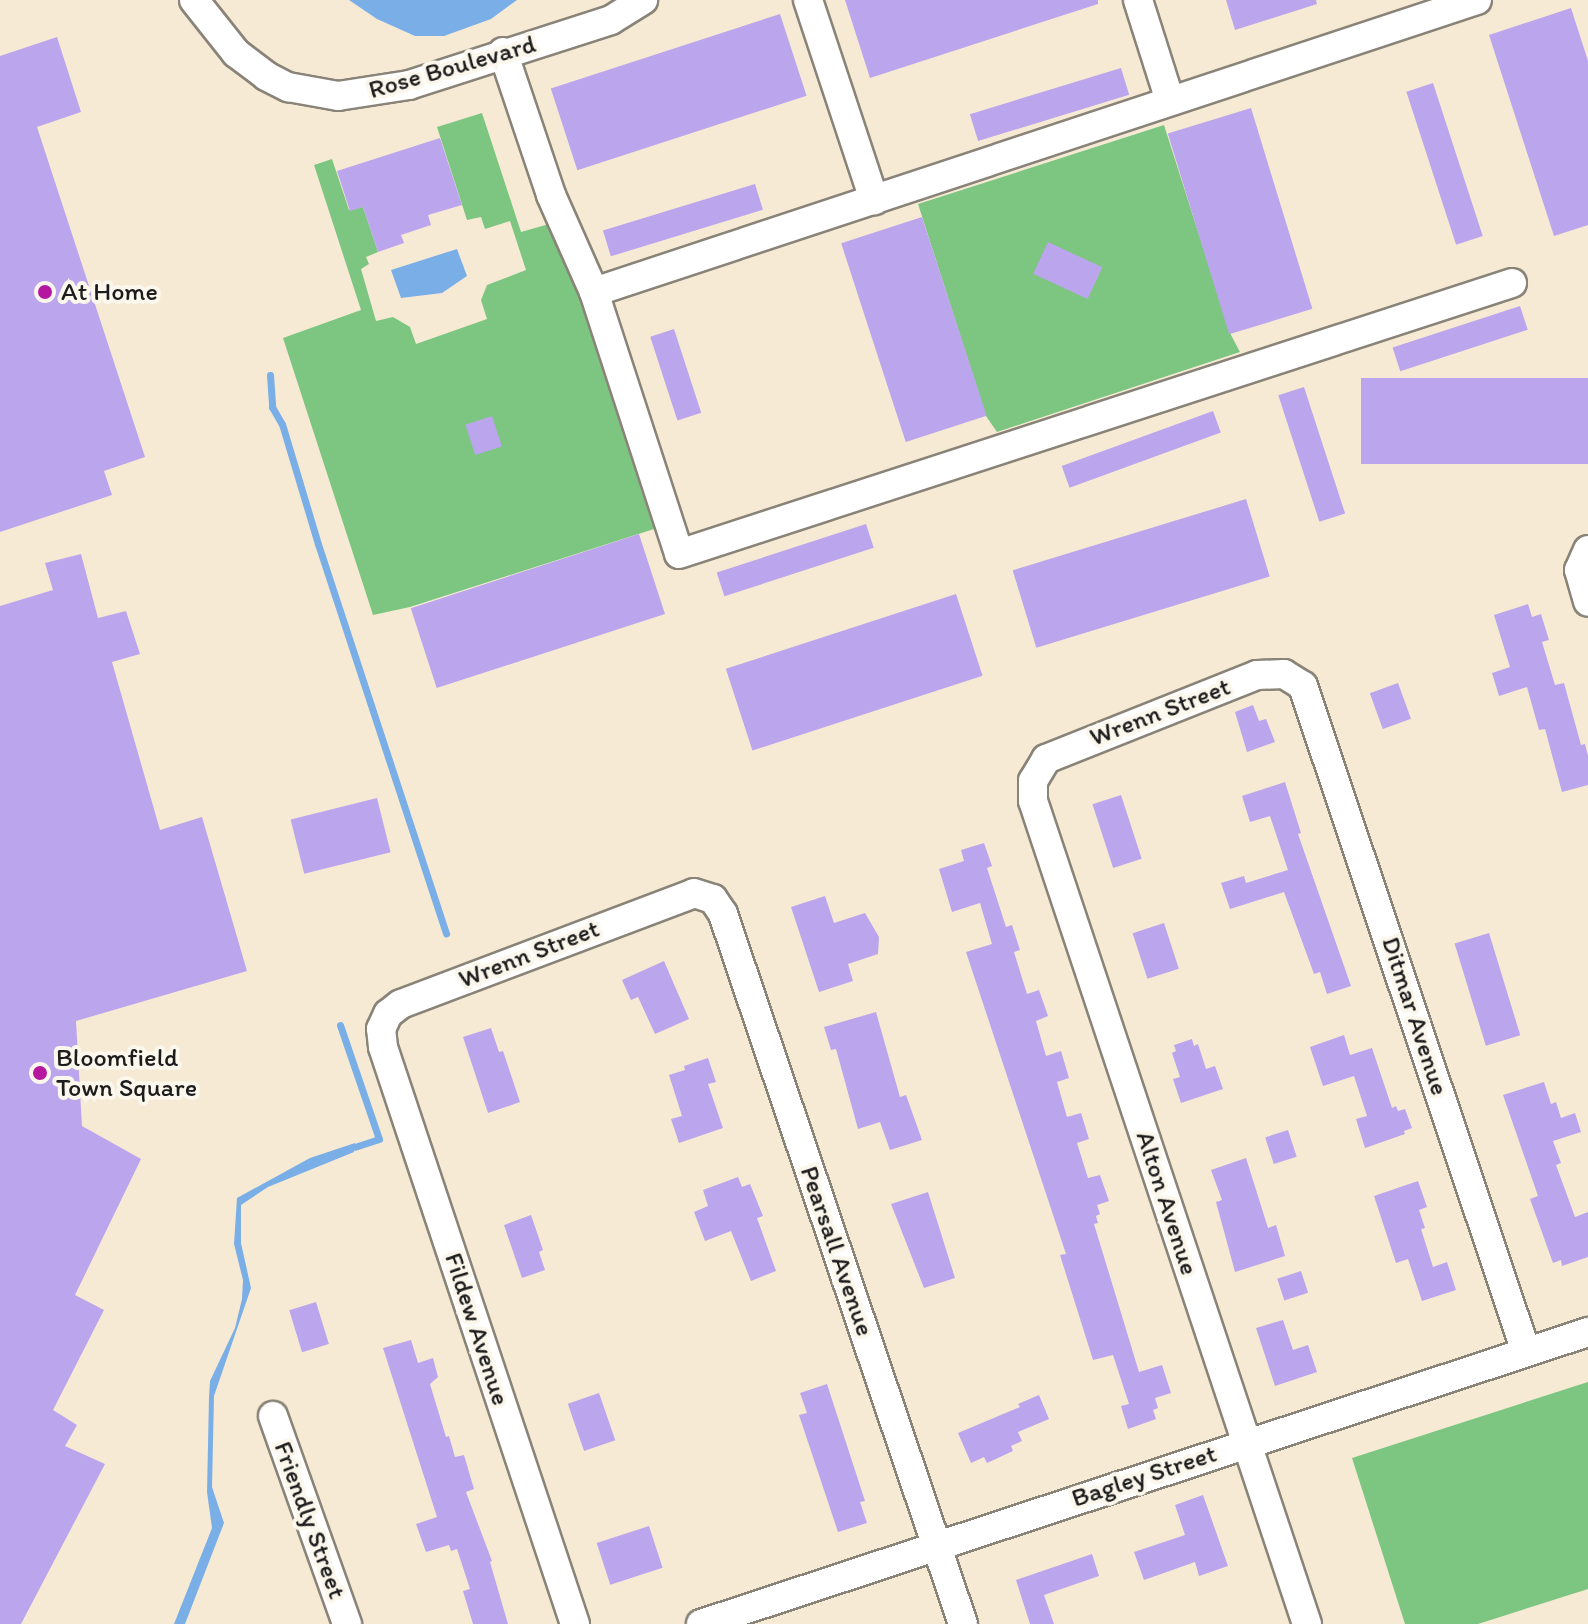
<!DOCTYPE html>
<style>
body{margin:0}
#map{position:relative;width:1588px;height:1624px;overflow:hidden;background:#f6ead5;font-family:Itim,sans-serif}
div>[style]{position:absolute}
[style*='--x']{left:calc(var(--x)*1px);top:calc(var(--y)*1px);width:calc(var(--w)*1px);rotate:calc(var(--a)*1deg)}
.green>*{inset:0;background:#7dc682}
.water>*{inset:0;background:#7aaee7}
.stream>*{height:7px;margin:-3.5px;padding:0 3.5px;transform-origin:3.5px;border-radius:3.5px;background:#7aaee7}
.building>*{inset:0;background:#bba5ec;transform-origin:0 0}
.roads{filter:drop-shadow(2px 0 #898378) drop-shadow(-2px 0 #898378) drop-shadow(0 2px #898378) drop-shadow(0 -2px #898378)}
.minor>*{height:28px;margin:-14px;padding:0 14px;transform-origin:14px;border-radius:14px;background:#fff}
.dots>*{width:22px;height:22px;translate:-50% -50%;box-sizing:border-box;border:4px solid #fbf7ec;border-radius:50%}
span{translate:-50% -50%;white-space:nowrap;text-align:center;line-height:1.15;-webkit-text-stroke:8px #fbf7ec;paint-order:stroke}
.street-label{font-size:26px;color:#1c1c1c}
.poi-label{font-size:26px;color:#1c1c1c}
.left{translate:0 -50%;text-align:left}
</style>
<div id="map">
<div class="green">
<i style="clip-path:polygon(482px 113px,521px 232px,549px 224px,573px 279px,654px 529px,410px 607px,373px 615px,283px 338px,361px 310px,314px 165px,332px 159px,349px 210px,363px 207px,378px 252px,366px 257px,369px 264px,361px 269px,376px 321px,393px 317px,410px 327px,416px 344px,487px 319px,481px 300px,487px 285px,526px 270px,510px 221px,485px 229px,481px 217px,467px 220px,437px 127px)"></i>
<i style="clip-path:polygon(1164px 125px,1231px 335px,1240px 352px,997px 432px,986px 416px,918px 204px)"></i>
<i style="clip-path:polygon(1588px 1382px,1588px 1589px,1478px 1624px,1405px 1624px,1352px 1458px)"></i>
</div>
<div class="water">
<i style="clip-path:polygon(349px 0,517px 0,491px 19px,444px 36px,415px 36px,377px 19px)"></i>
<i style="clip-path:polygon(457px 249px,467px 276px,442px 293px,401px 298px,391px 270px)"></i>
<i style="clip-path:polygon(355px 1143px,354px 1152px,268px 1187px,241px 1205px,241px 1243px,251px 1288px,214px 1396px,212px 1487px,224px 1523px,185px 1624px,174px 1624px,212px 1528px,207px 1492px,209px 1397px,210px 1381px,235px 1328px,242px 1299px,243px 1280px,234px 1244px,237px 1198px,310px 1158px)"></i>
</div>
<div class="stream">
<i style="--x:270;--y:375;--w:32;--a:86"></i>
<i style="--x:272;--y:407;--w:20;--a:60"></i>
<i style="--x:282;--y:424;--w:125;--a:73.3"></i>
<i style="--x:318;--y:544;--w:410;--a:71.8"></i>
<i style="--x:340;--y:1025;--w:120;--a:71.1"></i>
<i style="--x:379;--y:1139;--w:25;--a:162"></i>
</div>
<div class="building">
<i style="clip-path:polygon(845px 0,1098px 0,1098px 4px,870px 78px)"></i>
<i style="clip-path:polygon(1226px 0,1316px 0,1317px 4px,1235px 30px)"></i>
<i style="clip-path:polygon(1571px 8px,1588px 61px,1588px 225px,1554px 236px,1489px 35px)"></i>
<i style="left:780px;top:14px;width:86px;height:241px;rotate:72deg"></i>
<i style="clip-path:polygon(57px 37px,81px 112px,37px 127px,145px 457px,104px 471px,112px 495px,0 532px,0 56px)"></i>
<i style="left:1121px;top:68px;width:28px;height:158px;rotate:73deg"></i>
<i style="left:1433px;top:83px;width:161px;height:28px;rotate:72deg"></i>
<i style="left:1251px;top:108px;width:210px;height:87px;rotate:73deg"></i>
<i style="clip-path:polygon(440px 138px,462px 205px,428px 215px,431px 225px,401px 235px,404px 243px,378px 252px,363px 207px,350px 211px,337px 171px)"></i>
<i style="left:755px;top:184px;width:27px;height:159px;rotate:73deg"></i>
<i style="left:922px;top:217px;width:209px;height:85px;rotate:72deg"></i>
<i style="left:1048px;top:242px;width:60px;height:35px;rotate:25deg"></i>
<i style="left:1520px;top:306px;width:25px;height:134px;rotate:72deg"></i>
<i style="left:674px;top:329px;width:88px;height:25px;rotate:72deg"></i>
<i style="left:1588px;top:378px;width:86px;height:227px;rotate:90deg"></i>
<i style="left:1304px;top:387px;width:133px;height:27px;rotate:72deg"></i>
<i style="left:1213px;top:411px;width:23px;height:161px;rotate:70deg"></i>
<i style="left:492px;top:416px;width:32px;height:28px;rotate:72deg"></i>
<i style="left:1246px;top:499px;width:81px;height:244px;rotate:73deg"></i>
<i style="left:866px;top:524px;width:25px;height:157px;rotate:72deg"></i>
<i style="left:639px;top:534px;width:84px;height:240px;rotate:72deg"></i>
<i style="clip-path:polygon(81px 554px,98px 618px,126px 611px,140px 654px,112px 662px,160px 830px,202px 817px,247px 971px,76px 1021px,82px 1126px,141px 1159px,75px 1295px,104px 1310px,53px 1410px,77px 1425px,65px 1446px,105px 1464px,21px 1624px,0 1624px,0 606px,53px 590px,45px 563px)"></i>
<i style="left:956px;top:594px;width:86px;height:242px;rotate:72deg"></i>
<i style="clip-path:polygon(1528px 604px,1532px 617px,1541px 614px,1549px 640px,1542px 642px,1555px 685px,1564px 683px,1581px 745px,1585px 744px,1588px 756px,1588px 785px,1562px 792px,1545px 729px,1539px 730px,1527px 687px,1499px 696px,1492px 673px,1510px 667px,1494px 615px)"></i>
<i style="left:1398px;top:683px;width:38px;height:30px;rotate:70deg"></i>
<i style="clip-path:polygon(1253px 705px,1259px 721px,1266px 719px,1275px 742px,1247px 752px,1235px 712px)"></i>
<i style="clip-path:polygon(1285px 782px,1301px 833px,1298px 834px,1351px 986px,1327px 994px,1320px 972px,1314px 974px,1284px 892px,1230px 909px,1221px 883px,1244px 876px,1246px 883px,1288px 870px,1270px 816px,1250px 822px,1242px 796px)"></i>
<i style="left:1121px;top:795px;width:67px;height:30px;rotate:72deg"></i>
<i style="left:377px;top:798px;width:56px;height:89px;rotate:76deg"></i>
<i style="clip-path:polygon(984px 843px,992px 866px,987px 868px,1006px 927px,1012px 925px,1020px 950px,1014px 952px,1027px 994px,1039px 990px,1048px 1016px,1036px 1021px,1046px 1056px,1061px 1051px,1069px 1078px,1057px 1082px,1067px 1117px,1081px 1113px,1089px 1139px,1077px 1143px,1088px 1178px,1100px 1175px,1109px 1201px,1097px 1205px,1100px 1214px,1096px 1216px,1098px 1223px,1094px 1224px,1139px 1372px,1162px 1365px,1171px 1393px,1155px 1398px,1158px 1408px,1153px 1410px,1156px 1419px,1128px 1429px,1121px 1406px,1129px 1404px,1113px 1355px,1093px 1360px,1060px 1255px,1066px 1254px,966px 952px,992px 944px,980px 903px,952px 912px,939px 869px,964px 861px,961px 850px)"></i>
<i style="clip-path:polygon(825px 896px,834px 923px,865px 913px,879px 937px,878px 954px,848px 964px,853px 981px,819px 992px,791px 907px)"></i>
<i style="left:1164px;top:923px;width:48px;height:33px;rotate:72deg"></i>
<i style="left:1489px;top:933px;width:107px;height:36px;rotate:73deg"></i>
<i style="clip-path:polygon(664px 961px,689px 1019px,655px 1034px,638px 997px,631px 1000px,622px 980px)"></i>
<i style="clip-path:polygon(876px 1012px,900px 1097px,906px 1095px,922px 1140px,890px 1150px,880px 1122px,858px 1129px,836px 1049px,831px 1050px,824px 1027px)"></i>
<i style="clip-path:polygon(491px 1028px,499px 1052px,503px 1051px,520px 1102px,488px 1113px,463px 1037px)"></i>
<i style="clip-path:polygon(1344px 1035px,1350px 1055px,1372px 1048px,1392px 1108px,1396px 1106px,1398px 1111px,1405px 1109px,1412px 1128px,1404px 1131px,1405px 1134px,1365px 1148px,1356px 1119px,1367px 1116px,1354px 1076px,1323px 1086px,1310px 1047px)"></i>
<i style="clip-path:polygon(1192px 1039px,1194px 1046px,1198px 1044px,1206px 1069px,1215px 1066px,1223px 1089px,1181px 1103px,1173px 1079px,1180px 1077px,1172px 1053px,1176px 1051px,1174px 1045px)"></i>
<i style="clip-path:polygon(708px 1058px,716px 1082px,708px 1084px,723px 1128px,679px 1143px,671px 1119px,682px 1116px,669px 1075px,685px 1070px,684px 1066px)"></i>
<i style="clip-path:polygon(1544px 1082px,1551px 1104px,1556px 1102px,1561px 1118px,1575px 1113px,1581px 1132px,1553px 1141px,1561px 1163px,1556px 1165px,1575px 1217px,1588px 1212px,1588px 1257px,1562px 1266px,1561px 1260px,1553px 1263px,1530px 1199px,1538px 1196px,1503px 1095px)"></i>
<i style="left:1288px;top:1130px;width:28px;height:24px;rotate:72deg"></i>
<i style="clip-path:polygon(1246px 1158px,1268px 1228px,1276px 1225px,1285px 1256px,1235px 1272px,1216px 1202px,1222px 1200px,1211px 1170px)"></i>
<i style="clip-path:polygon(738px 1177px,742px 1187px,750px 1184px,763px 1216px,757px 1218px,776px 1271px,751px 1281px,731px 1231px,705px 1241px,694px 1212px,708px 1206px,703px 1190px)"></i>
<i style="clip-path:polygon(1418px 1181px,1427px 1207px,1419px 1210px,1425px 1228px,1421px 1229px,1433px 1267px,1447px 1262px,1456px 1290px,1422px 1301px,1408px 1259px,1396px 1263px,1374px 1196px)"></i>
<i style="clip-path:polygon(928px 1192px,955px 1278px,924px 1288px,891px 1204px)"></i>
<i style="clip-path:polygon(531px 1215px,543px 1250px,539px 1252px,545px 1270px,522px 1278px,504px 1225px)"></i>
<i style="left:1301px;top:1271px;width:23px;height:25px;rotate:72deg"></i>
<i style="left:316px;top:1302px;width:44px;height:28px;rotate:73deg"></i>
<i style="clip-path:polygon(1283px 1320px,1293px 1350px,1308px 1345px,1317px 1372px,1275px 1386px,1256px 1328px)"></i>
<i style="clip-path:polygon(411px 1340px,418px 1363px,433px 1358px,438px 1377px,430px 1384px,446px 1437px,449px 1436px,455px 1457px,464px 1455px,474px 1489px,466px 1492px,492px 1561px,490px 1562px,508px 1624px,473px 1624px,463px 1591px,470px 1589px,457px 1549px,451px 1551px,449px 1545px,426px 1552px,416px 1524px,437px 1517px,383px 1348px)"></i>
<i style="clip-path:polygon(827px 1384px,865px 1501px,860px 1502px,867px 1523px,838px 1532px,799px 1415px,807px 1413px,800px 1393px)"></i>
<i style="left:599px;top:1393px;width:50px;height:33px;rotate:71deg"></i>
<i style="clip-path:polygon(1039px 1395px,1049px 1419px,1018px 1432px,1022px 1441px,1011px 1446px,1013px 1451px,987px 1463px,984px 1457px,971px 1463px,958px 1433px,1020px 1407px,1018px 1404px)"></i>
<i style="clip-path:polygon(1203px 1495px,1228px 1566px,1199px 1576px,1195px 1562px,1144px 1580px,1134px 1552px,1185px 1535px,1175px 1505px)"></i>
<i style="left:649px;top:1526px;width:44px;height:55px;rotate:72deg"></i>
<i style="clip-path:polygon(1092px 1554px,1099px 1576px,1044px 1595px,1054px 1624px,1030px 1624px,1016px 1580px)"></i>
</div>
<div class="roads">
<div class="minor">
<i style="--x:194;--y:0;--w:68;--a:51.6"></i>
<i style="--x:236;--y:53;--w:38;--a:37"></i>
<i style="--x:266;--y:76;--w:25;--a:27"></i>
<i style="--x:288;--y:87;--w:51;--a:10.2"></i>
<i style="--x:338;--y:96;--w:72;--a:-8.8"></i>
<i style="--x:409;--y:85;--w:212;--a:-17.8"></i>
<i style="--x:611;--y:20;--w:38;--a:-32"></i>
<i style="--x:808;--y:0;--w:211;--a:71.7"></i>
<i style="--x:1138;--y:0;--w:106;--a:72.4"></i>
<i style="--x:503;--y:52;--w:151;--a:71.4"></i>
<i style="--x:551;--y:195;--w:106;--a:66.1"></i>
<i style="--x:594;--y:292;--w:930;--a:-18.3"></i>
<i style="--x:594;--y:292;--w:275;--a:72"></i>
<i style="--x:679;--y:554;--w:876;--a:-18.02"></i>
<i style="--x:1588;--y:550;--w:22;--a:114"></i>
<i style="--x:1579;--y:570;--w:33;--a:74"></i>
<i style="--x:273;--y:1416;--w:221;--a:70.4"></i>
<i style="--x:575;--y:1624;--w:608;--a:-108.41"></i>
<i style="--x:383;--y:1047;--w:18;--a:-96"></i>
<i style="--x:381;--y:1029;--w:17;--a:-65"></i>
<i style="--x:388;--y:1014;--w:16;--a:-38"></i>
<i style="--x:401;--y:1004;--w:313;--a:-20.7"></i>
<i style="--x:694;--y:893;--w:20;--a:18"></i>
<i style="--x:713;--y:899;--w:18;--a:56"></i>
<i style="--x:723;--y:914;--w:749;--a:71.32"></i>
<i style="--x:701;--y:1624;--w:934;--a:-18.22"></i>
<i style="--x:1307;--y:1624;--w:867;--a:-108.41"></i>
<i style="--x:1033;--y:801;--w:20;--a:-90"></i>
<i style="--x:1033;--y:781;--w:26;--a:-59"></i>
<i style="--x:1046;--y:759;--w:227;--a:-21.7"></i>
<i style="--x:1257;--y:675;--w:27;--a:-2"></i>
<i style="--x:1284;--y:674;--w:22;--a:32"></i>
<i style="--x:1303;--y:686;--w:702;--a:71.49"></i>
</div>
</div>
<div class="dots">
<i style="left:45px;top:292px;background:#b5179e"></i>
<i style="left:40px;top:1073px;background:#b5179e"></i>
</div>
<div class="street-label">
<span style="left:452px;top:67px;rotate:-16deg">Rose Boulevard</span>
<span style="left:1160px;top:712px;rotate:-21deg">Wrenn Street</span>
<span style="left:529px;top:954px;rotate:-21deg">Wrenn Street</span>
<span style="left:1415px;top:1016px;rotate:72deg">Ditmar Avenue</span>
<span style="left:1167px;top:1203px;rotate:72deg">Alton Avenue</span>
<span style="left:837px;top:1251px;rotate:71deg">Pearsall Avenue</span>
<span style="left:477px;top:1329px;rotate:72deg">Fildew Avenue</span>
<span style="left:1144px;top:1476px;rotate:-18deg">Bagley Street</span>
<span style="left:310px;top:1520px;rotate:70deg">Friendly Street</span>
</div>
<div class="poi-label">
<span class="left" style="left:61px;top:292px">At Home</span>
<span class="left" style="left:56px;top:1073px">Bloomfield<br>Town Square</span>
</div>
</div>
